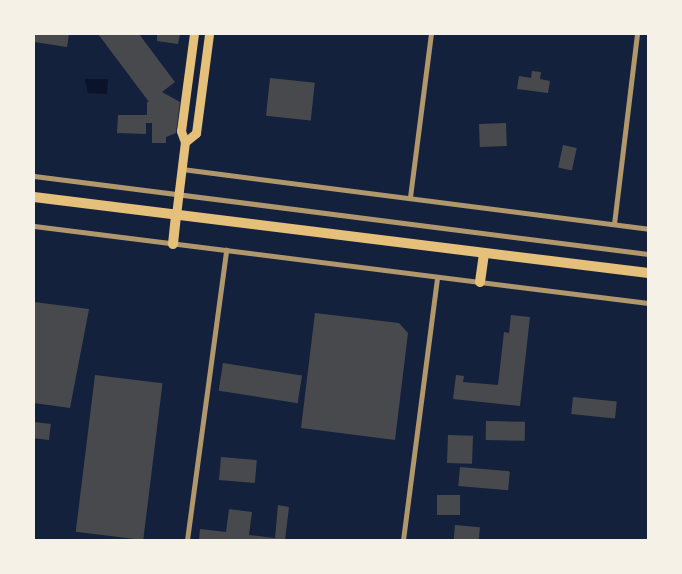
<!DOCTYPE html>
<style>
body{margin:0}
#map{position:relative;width:682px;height:574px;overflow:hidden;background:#14213d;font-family:Ubuntu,sans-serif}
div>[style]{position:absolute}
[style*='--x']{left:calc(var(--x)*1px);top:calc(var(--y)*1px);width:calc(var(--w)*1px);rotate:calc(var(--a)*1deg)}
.water>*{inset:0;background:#0b132b}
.building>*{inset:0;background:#48494c;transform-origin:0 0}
.minor>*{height:5px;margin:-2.5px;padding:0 2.5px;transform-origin:2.5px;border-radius:2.5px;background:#b1986c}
.secondary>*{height:9px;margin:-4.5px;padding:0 4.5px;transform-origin:4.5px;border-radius:4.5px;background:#e5c07b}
.trunk>*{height:10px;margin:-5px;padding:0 5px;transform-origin:5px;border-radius:5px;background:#e5c07b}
span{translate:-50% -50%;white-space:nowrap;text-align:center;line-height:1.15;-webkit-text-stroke:5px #f6f1e7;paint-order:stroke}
.frame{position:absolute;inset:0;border:35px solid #f6f1e7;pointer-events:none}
</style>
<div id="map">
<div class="water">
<i style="clip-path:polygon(85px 79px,108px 79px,107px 94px,88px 93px)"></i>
</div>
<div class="building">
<i style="clip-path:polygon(34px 34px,69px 34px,67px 47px,34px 42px)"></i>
<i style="clip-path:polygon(98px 34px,139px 34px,175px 82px,162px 92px,180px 102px,176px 133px,166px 137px,166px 143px,152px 143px,152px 123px,146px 123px,146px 134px,117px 133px,118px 115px,147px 115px,147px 102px,149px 102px)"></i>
<i style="clip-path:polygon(157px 34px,180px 34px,178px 44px,157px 41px)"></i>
<i style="clip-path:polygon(532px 71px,541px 72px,540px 79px,550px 81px,548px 93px,517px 89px,519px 76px,531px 78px)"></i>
<i style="left:270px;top:78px;width:45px;height:38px;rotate:6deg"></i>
<i style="left:506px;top:123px;width:23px;height:27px;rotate:88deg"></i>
<i style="left:563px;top:145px;width:14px;height:23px;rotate:12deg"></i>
<i style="clip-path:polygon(34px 302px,89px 309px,70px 408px,34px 403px)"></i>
<i style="clip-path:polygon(315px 313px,399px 323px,408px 333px,395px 440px,301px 428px)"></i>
<i style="clip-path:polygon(511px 315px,530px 317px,520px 406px,453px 399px,456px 375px,464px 376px,463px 382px,498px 385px,504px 332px,509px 333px)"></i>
<i style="left:223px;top:363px;width:80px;height:28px;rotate:9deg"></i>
<i style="left:95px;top:375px;width:68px;height:158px;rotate:7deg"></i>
<i style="left:573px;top:397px;width:44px;height:17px;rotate:6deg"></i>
<i style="left:486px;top:421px;width:39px;height:19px;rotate:1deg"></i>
<i style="left:34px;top:422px;width:17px;height:16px;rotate:7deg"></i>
<i style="left:448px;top:435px;width:25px;height:28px;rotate:2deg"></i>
<i style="left:221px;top:457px;width:36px;height:23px;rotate:5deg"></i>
<i style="left:460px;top:467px;width:50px;height:19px;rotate:5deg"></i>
<i style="left:437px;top:495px;width:23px;height:20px"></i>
<i style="clip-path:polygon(278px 505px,289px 507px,285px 540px,199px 540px,200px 529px,226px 532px,229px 509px,252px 512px,249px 535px,275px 538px)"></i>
<i style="left:455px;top:525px;width:25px;height:15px;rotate:5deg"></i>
</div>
<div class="minor">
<i style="--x:182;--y:169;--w:470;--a:7.3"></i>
<i style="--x:34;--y:176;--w:619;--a:7.24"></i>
<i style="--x:410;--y:197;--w:164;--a:-82.7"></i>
<i style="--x:614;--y:224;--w:191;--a:-83.1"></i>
<i style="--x:34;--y:226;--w:619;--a:7.15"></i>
<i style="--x:187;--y:540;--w:293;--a:-82.3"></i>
<i style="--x:403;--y:540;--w:265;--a:-82.6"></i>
</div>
<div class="secondary">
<i style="--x:185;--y:142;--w:14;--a:-39"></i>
<i style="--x:196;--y:133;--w:100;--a:-82.5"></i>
<i style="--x:176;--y:215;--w:74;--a:-83"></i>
<i style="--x:185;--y:142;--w:12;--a:-110"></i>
<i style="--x:181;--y:131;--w:98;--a:-82.4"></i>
</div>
<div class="trunk">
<i style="--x:34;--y:197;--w:619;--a:7.06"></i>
<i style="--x:173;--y:244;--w:29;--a:-84"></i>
<i style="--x:480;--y:282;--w:29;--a:-82"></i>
</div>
<div class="frame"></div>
</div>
